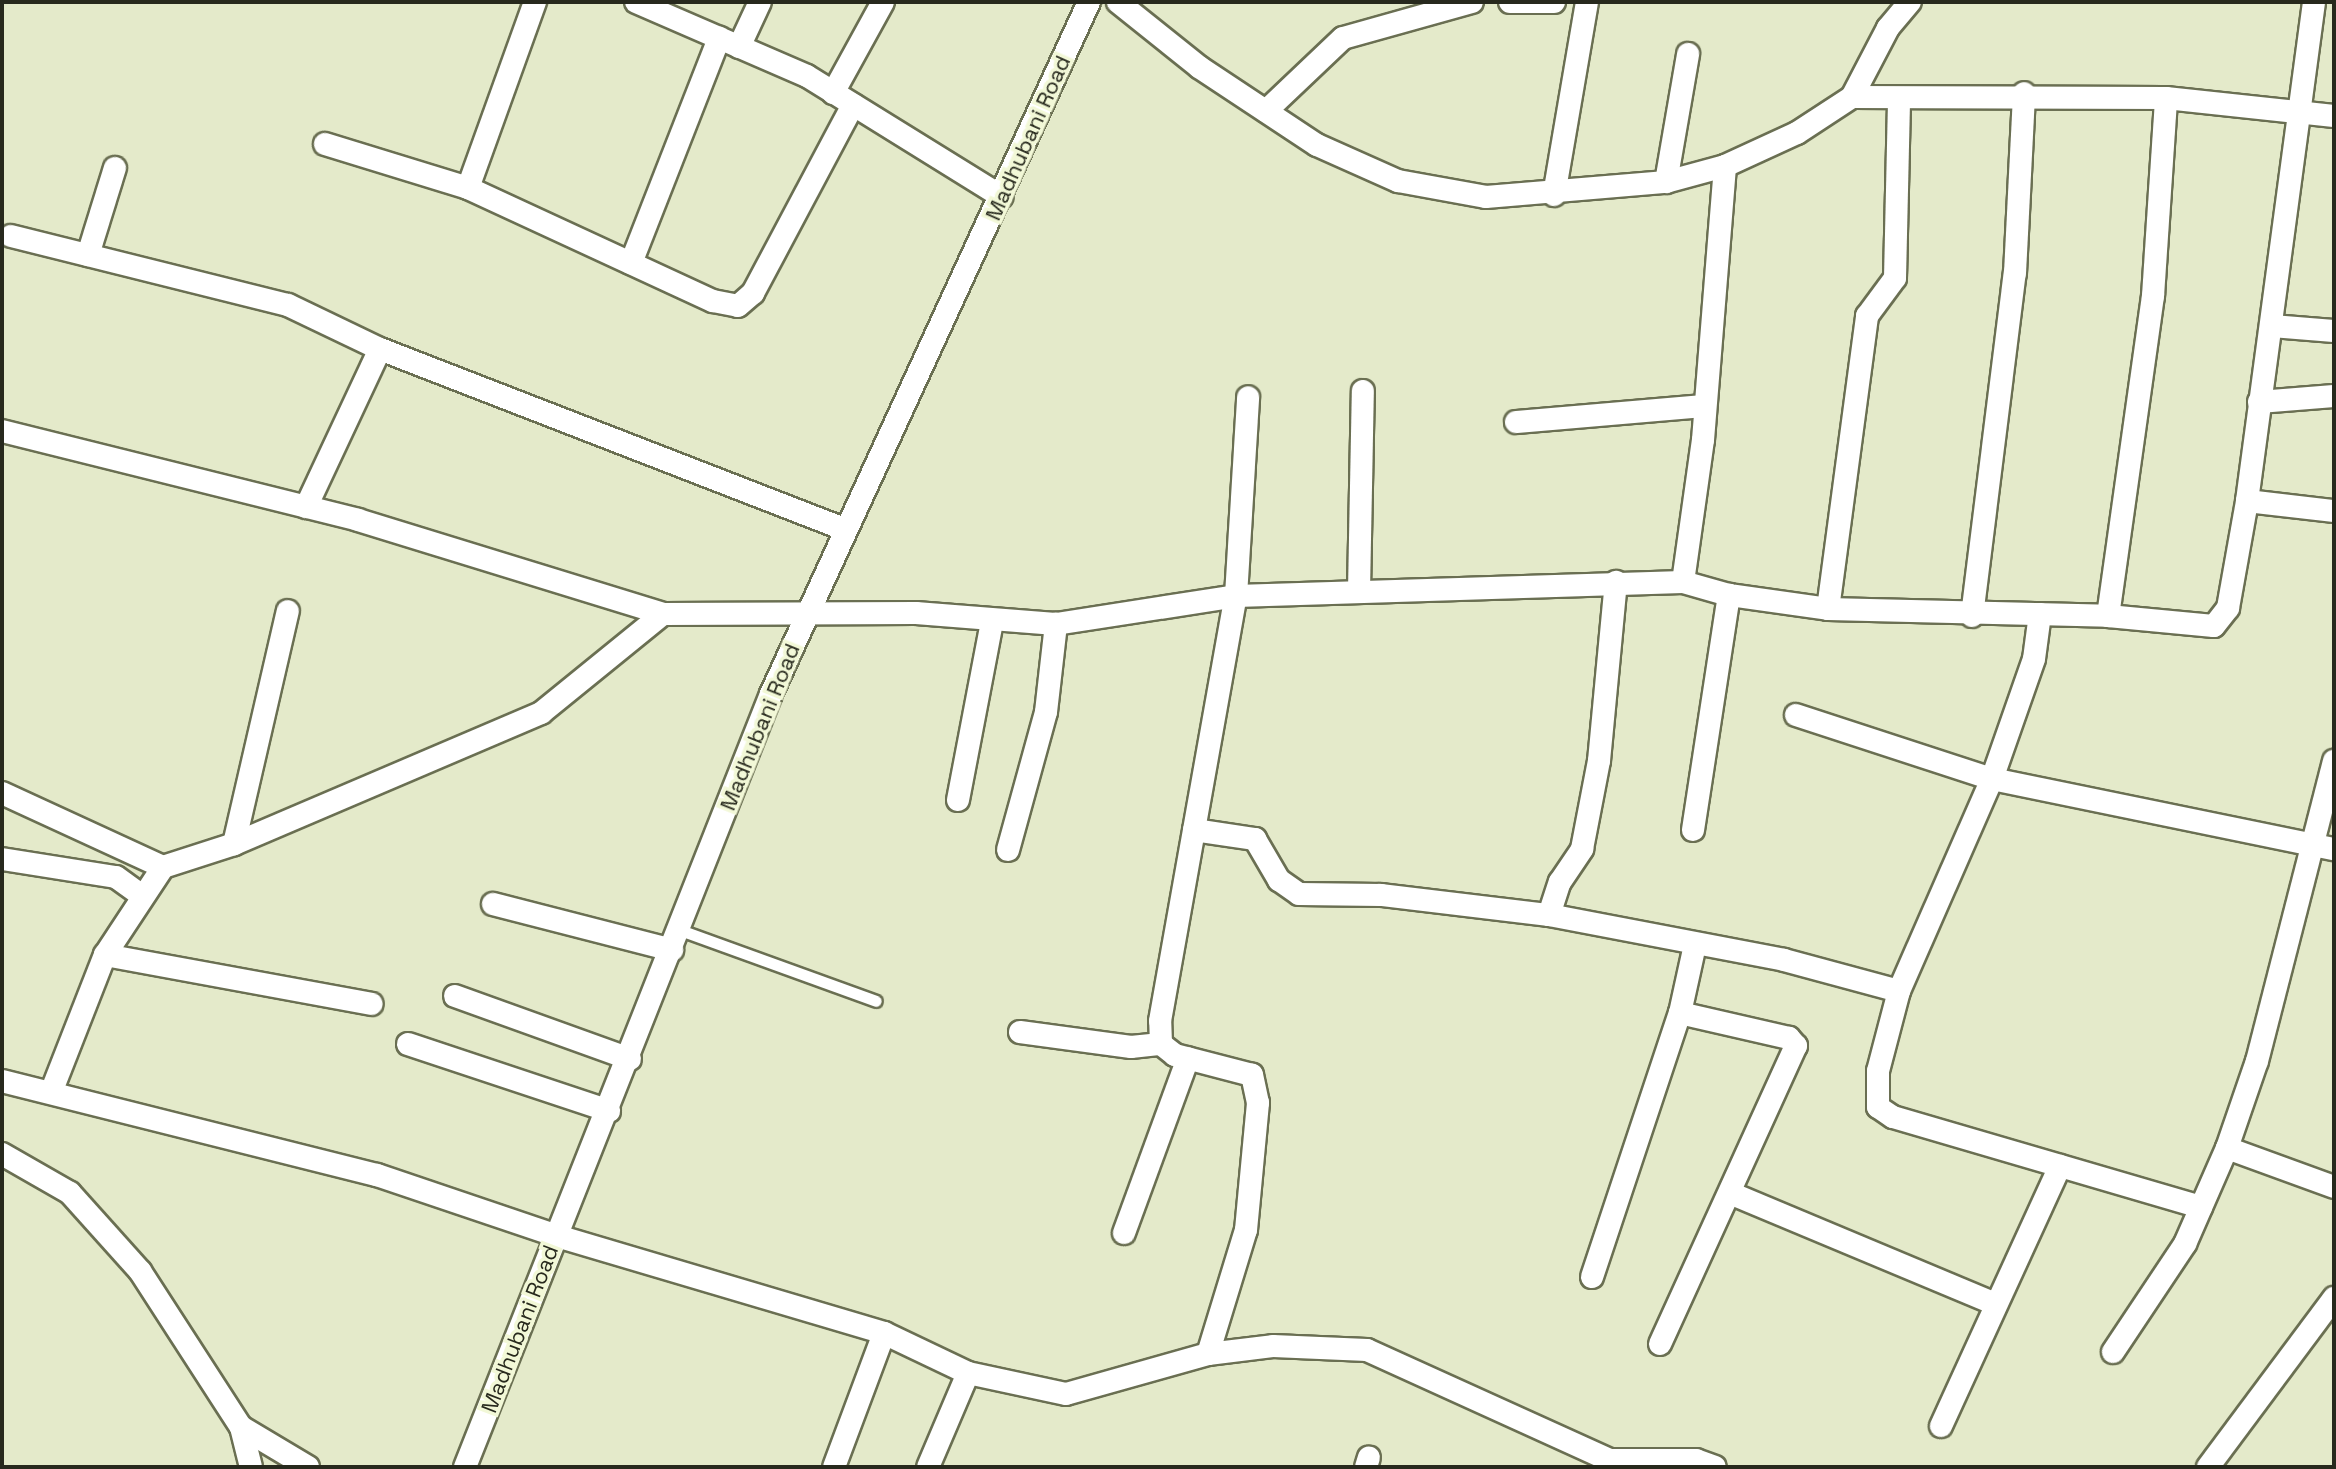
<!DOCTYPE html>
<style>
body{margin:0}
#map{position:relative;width:2336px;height:1469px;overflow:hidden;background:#e4eaca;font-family:"Space Grotesk",sans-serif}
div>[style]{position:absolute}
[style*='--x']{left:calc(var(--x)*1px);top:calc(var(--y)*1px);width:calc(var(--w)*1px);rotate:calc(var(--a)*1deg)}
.roads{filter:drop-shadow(2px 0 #6a6f52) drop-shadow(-2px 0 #6a6f52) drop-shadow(0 2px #6a6f52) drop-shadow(0 -2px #6a6f52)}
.service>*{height:11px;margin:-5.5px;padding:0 5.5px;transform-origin:5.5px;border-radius:5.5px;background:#fff}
.minor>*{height:22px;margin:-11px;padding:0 11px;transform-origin:11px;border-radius:11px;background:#fff}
span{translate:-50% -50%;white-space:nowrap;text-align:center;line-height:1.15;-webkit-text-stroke:7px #f2f8d7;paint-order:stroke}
.street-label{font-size:22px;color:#27291d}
.frame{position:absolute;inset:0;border:4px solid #27291d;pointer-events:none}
</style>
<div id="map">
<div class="roads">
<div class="service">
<i style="--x:680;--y:930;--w:208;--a:19.9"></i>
</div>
<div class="minor">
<i style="--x:636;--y:2;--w:186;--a:23.4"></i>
<i style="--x:807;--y:76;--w:229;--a:31.8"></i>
<i style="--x:1118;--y:2;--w:104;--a:38.7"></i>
<i style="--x:1199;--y:67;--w:141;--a:33.5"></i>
<i style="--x:1317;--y:145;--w:89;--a:24"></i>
<i style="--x:1398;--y:181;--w:89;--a:10.3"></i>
<i style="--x:1486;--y:197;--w:181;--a:-4.8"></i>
<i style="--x:1666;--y:182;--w:61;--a:-15.2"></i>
<i style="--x:1725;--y:166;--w:79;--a:-24.6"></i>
<i style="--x:1797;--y:133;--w:66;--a:-33.2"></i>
<i style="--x:1852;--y:97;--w:314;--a:0.2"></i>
<i style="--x:2166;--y:98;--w:169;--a:6.1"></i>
<i style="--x:1510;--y:2;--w:44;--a:0"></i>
<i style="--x:739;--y:47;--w:50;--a:-65"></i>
<i style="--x:833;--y:93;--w:104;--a:-61.2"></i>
<i style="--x:1852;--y:97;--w:78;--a:-62.4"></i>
<i style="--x:1888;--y:28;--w:34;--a:-50"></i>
<i style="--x:1266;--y:111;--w:106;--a:-43.5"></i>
<i style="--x:1343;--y:38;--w:134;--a:-15.6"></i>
<i style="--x:325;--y:144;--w:150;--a:17.1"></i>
<i style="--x:468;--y:188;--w:270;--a:24.8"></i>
<i style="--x:713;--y:301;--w:25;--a:11"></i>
<i style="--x:738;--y:306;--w:20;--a:-41"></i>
<i style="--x:753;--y:293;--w:213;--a:-62"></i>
<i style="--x:1666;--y:182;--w:130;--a:-80.2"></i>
<i style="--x:468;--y:188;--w:198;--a:-70.2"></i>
<i style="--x:1554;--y:195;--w:196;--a:-80.3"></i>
<i style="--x:11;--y:236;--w:285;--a:14"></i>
<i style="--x:288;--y:305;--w:102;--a:25.6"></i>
<i style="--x:380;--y:349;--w:497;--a:21.2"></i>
<i style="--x:88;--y:255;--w:91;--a:-72.8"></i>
<i style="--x:631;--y:263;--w:242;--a:-68.6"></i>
<i style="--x:2272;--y:326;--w:62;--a:4.6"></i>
<i style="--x:2259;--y:402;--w:75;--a:-4.6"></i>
<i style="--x:1516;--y:422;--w:189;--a:-4.9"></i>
<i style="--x:2;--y:431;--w:367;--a:14"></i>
<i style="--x:358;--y:520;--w:319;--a:17.1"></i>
<i style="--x:663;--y:614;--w:253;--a:-0.2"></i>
<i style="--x:916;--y:613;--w:140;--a:4.5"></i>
<i style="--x:1056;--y:624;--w:182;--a:-8.8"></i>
<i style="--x:1236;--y:596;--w:447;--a:-1.8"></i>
<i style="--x:1683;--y:582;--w:48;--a:15.8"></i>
<i style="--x:1729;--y:595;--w:100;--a:8"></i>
<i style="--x:1828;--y:609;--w:280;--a:1.4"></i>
<i style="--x:2108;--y:616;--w:106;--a:5.4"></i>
<i style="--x:2214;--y:626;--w:23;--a:-52"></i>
<i style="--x:2228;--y:608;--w:109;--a:-79.9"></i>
<i style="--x:2247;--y:501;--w:503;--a:-82.35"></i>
<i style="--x:2247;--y:501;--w:88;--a:6.6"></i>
<i style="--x:306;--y:507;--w:174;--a:-64.9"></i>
<i style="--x:1683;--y:582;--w:143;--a:-82"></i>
<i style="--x:1703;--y:440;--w:275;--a:-85.4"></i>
<i style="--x:1359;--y:591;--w:200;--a:-88.9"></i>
<i style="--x:1828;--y:609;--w:296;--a:-82.4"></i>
<i style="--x:1867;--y:316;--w:47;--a:-53.6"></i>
<i style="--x:1895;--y:278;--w:179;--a:-88.7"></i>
<i style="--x:2040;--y:614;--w:45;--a:97.6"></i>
<i style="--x:2034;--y:659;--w:127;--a:109.3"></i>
<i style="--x:1992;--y:779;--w:232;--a:113.7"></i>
<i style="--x:1899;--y:991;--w:83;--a:104.7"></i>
<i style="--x:1878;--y:1071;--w:36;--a:90"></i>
<i style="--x:1878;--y:1107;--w:18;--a:34"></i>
<i style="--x:1893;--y:1117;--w:321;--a:16.3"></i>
<i style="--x:1972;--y:616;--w:346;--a:-82.9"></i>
<i style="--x:2015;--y:273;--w:180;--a:-87.1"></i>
<i style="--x:2108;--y:616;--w:323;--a:-82"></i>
<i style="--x:2153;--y:296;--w:198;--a:-86.2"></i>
<i style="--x:1796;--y:715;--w:206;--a:18.1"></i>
<i style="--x:1992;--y:779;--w:349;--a:11.6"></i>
<i style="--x:2;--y:793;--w:177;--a:24.7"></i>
<i style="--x:958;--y:800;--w:182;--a:-79.2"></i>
<i style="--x:1194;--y:830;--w:62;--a:8.4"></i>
<i style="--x:1255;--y:839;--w:48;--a:59.7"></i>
<i style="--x:1279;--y:880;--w:24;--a:35"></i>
<i style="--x:1299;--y:894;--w:82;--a:0.7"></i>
<i style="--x:1381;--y:895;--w:169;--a:6.8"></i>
<i style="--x:1549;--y:915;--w:239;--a:10.8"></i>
<i style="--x:1784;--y:960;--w:119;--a:15.1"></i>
<i style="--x:1693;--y:830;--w:238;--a:-81.3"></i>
<i style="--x:234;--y:844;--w:239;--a:-77"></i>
<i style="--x:1008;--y:850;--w:143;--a:-74.6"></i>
<i style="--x:1046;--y:712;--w:89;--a:-83.5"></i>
<i style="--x:2;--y:859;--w:115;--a:9"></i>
<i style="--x:116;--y:877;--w:31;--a:36"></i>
<i style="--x:493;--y:904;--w:185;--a:14.4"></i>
<i style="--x:1549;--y:915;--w:35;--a:-72"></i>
<i style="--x:1560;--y:882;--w:40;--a:-56"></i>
<i style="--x:1582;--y:849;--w:90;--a:-79.1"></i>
<i style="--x:1599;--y:761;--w:180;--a:-84.6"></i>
<i style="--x:105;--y:955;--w:271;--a:10.4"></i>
<i style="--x:455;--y:996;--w:186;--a:19.8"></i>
<i style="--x:1020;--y:1032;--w:112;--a:7.7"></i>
<i style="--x:1131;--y:1047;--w:30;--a:-6"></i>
<i style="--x:408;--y:1044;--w:212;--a:18.4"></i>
<i style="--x:2;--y:1081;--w:387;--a:14.1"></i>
<i style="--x:377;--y:1175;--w:190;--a:18.7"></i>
<i style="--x:557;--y:1236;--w:341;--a:16.5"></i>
<i style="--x:884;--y:1333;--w:93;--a:25.5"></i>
<i style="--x:968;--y:1373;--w:100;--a:12.1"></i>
<i style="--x:1066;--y:1394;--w:148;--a:-15.7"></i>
<i style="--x:1208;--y:1354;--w:65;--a:-7"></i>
<i style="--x:1273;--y:1346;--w:94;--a:2.4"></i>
<i style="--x:1367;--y:1350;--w:266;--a:24.4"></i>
<i style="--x:1609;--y:1460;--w:87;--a:0"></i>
<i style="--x:1696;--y:1460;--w:20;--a:20"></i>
<i style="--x:52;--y:1090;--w:145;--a:-68.6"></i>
<i style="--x:105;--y:955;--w:105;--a:-56.6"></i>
<i style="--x:163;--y:867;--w:75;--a:-17.9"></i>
<i style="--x:234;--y:844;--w:334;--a:-23.1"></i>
<i style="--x:541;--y:713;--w:157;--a:-39.1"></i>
<i style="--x:2227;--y:1148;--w:114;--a:20"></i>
<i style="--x:2;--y:1154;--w:78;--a:29.8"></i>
<i style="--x:70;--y:1193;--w:105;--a:48.1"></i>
<i style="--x:140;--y:1271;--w:186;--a:57.1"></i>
<i style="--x:241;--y:1427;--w:41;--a:76"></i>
<i style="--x:1730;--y:1193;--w:288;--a:22.7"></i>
<i style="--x:1124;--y:1233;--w:186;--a:-69.9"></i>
<i style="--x:1592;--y:1277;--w:278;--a:-71.6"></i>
<i style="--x:1680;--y:1013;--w:70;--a:-77.6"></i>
<i style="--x:1660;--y:1344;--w:328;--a:-65.5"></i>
<i style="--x:1796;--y:1046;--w:11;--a:-131"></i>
<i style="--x:1789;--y:1038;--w:112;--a:-167.1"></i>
<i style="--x:2113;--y:1352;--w:130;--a:-56.3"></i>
<i style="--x:2185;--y:1244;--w:105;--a:-66.4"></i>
<i style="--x:2227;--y:1148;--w:92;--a:-71"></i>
<i style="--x:2257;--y:1061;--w:310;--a:-75.6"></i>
<i style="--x:1208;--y:1354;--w:130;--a:-73"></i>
<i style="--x:1246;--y:1230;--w:128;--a:-84.6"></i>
<i style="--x:1258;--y:1103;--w:29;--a:-102"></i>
<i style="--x:1252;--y:1075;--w:80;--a:-165.4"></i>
<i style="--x:1175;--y:1055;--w:18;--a:-142"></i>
<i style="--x:1161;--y:1044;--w:23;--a:-92"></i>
<i style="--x:1160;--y:1021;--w:432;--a:-79.9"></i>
<i style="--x:1236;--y:596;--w:199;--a:-86.5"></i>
<i style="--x:1941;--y:1426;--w:286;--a:-65.4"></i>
<i style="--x:241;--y:1427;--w:78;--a:30.8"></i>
<i style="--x:465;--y:1467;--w:831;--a:-68.4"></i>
<i style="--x:771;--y:694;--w:762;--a:-65.32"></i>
<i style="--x:834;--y:1467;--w:143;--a:-69.5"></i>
<i style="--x:928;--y:1467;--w:102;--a:-66.9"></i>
<i style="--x:1366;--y:1467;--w:10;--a:-73"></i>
<i style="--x:2208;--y:1467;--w:211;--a:-53.3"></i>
</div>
</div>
<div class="street-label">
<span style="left:1028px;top:138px;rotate:-66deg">Madhubani Road</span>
<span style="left:760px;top:727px;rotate:-68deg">Madhubani Road</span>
<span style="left:520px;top:1329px;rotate:-69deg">Madhubani Road</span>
</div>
<div class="frame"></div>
</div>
